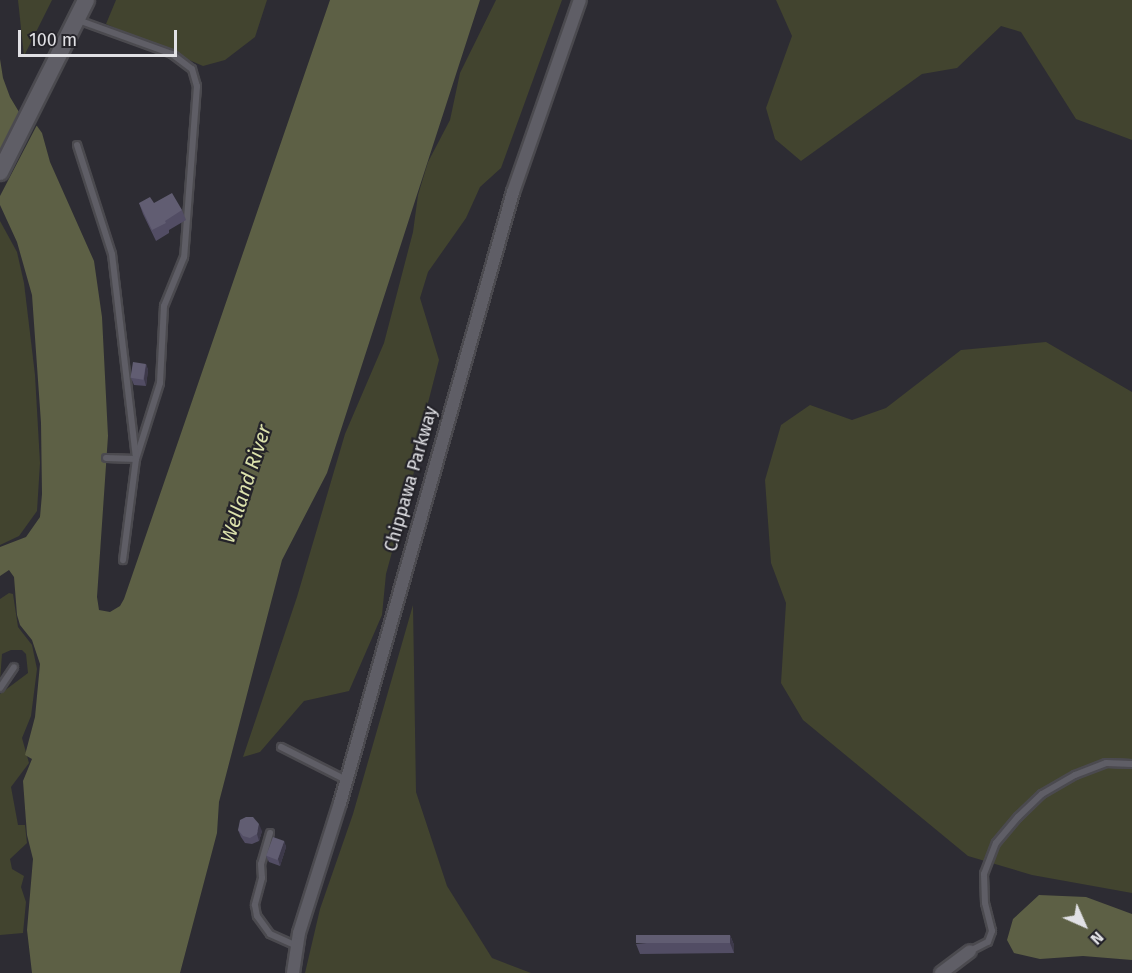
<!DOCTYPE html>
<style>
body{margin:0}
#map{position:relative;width:1132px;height:973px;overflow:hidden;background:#2d2c33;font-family:"Fira Sans",sans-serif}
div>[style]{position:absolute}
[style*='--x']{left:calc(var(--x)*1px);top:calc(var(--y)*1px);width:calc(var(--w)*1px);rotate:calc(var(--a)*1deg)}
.green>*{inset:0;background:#42442f}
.water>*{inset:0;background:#5d6045}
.pier>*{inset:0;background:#2d2c33}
.roads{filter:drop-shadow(2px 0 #4b4a4f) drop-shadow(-2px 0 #4b4a4f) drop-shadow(0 2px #4b4a4f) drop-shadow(0 -2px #4b4a4f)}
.lane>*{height:6px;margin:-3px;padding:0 3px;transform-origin:3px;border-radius:3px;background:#5f5e66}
.street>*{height:12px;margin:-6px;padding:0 6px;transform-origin:6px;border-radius:6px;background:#5f5e66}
.secondary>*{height:16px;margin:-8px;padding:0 8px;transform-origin:8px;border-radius:8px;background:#5f5e66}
.wall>*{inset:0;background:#524d64}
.shaded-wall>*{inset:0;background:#3d394a}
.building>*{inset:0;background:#615d72;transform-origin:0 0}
span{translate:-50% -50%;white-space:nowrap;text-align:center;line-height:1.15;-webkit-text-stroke:4.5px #242329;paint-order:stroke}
.street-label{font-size:18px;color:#e1e1e5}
.water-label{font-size:20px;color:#dce2ac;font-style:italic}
.north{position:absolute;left:1054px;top:895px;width:60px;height:60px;-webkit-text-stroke:4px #242329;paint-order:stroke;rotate:135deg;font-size:16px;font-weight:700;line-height:24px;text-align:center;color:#e1e1e5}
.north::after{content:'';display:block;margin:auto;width:21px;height:27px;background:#e1e1e5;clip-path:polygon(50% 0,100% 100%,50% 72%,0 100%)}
.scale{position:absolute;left:18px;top:30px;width:159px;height:27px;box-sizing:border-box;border:3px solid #e1e1e5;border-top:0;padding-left:8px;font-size:18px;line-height:21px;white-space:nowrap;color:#e1e1e5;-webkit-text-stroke:4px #242329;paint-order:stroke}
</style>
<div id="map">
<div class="green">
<i style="clip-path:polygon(18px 0,52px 0,24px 56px)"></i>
<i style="clip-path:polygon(116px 0,267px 0,255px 37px,225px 60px,203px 66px,106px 24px)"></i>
<i style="clip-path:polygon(496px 0,562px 0,501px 168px,480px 187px,466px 218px,428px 272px,420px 298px,439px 360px,419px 438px,414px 472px,386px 574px,382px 615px,349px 691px,304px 701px,260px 752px,243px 757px,297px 597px,345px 434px,384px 343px,413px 232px,418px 195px,428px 162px,450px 120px,460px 73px)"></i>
<i style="clip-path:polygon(776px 0,1132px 0,1132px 140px,1076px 119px,1021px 32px,1001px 26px,957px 68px,922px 74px,801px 161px,775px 139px,766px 108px,792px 36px)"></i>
<i style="clip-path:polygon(0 221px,17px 252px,24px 283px,35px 375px,40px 463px,37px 511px,19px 536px,0 545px)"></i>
<i style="clip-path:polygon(1046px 342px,1132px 392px,1132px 893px,1032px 875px,968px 856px,803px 720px,781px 683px,786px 603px,771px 563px,765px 480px,781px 425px,810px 405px,852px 420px,886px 408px,961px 350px)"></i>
<i style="clip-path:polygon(9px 593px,13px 594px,18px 627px,32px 645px,37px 669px,31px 716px,22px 738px,29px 763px,11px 787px,18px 825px,25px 825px,27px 843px,10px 859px,12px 869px,24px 876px,21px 887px,26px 902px,23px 933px,0 935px,0 694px,28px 673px,26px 654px,22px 650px,11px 650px,2px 654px,0 680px,0 599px)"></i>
<i style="clip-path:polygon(413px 605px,416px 792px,447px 886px,492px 958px,531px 973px,305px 973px,320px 909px,353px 814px)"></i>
</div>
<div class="water">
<i style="clip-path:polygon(330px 0,480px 0,327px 473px,282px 560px,219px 802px,217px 833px,180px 973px,32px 973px,27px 930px,33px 859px,27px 835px,23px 781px,32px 759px,25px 755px,35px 717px,40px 664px,32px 640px,20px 625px,17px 615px,14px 577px,9px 570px,0 576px,0 547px,26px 537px,40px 517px,42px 494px,41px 423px,32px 295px,17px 242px,0 205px,0 59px,3px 78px,10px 97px,25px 122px,37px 126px,42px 133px,50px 162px,94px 261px,102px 317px,108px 436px,97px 597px,99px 610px,110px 612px,120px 606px,124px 599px)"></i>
<i style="clip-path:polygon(1039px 895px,1086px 897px,1132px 914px,1132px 960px,1083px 956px,1040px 959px,1014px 953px,1007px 940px,1013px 919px)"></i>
</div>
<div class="pier">
<i style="clip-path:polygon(22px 110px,27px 119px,38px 123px,0 196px,0 153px)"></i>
</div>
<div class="roads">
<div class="lane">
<i style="--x:78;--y:20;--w:100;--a:19.9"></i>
<i style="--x:172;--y:54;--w:25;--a:37"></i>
<i style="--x:192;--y:69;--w:18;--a:74"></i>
<i style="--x:197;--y:86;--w:171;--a:94.3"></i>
<i style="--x:184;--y:257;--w:53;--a:112.2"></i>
<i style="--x:164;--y:306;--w:77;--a:93"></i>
<i style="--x:160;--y:383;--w:80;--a:107.5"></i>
<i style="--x:136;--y:459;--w:30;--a:-178"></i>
<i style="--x:77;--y:145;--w:114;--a:72.2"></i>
<i style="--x:112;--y:254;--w:206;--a:83.3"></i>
<i style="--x:136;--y:459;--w:102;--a:97.3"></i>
<i style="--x:0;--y:688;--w:25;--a:-56"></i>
<i style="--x:281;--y:747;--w:73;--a:26.9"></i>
<i style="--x:270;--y:833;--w:32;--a:106"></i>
<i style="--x:261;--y:864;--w:14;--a:86"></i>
<i style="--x:262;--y:878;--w:28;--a:105"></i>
<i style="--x:255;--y:905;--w:11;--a:80"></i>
<i style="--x:257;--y:916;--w:22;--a:54"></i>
<i style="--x:270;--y:934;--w:30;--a:24"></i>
<i style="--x:970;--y:951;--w:20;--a:-27"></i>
<i style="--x:988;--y:942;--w:12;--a:-70"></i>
<i style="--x:992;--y:931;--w:29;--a:-104"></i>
<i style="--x:985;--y:903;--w:29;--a:-92"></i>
<i style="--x:984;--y:874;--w:33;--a:-69"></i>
<i style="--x:996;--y:843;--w:34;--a:-50"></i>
<i style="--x:1018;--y:817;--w:33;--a:-44"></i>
<i style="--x:1042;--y:794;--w:38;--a:-30"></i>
<i style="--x:1075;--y:775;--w:33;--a:-21"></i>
<i style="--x:1106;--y:763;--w:26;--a:2"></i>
</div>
<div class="street">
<i style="--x:293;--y:973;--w:40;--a:-81.5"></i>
<i style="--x:299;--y:933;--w:136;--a:-72.5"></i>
<i style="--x:340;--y:803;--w:635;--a:-74.19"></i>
<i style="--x:513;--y:192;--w:203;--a:-70.8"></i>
<i style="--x:941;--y:973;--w:36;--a:-37"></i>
</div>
<div class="secondary">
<i style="--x:0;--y:172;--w:192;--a:-63.4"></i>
</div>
</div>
<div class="wall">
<i style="clip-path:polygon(139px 203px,154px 203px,182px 210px,186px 220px,169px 230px,169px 233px,156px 241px,143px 214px)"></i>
<i style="clip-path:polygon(146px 364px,148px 370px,146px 386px,134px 385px,131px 378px)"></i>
<i style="clip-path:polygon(238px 830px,262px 831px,259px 841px,252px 844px,245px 843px,241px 837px)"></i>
<i style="clip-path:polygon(284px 841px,286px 847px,280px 866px,269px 862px,266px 856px)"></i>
<i style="clip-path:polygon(730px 935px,734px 945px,734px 953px,640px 954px,636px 944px)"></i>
</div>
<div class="shaded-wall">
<i style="clip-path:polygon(146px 364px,148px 370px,146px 386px,144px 379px)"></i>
<i style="clip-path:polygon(259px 824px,262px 831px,259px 841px,257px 834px)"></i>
<i style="clip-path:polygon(284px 841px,286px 847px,280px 866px,278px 859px)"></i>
<i style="clip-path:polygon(730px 935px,734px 945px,734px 953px,730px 943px)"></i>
</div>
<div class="building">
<i style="clip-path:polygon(172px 193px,182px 210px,165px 221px,166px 223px,152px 230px,139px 203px,150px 197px,154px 203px)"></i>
<i style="left:133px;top:362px;width:13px;height:16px;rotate:9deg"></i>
<i style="clip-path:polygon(246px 817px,253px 817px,259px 824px,257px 834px,250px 838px,243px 836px,238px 830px,240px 820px)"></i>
<i style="left:273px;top:837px;width:12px;height:20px;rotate:20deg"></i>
<i style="left:730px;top:935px;width:8px;height:94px;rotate:90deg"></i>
</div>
<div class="street-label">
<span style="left:411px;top:479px;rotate:-74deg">Chippawa Parkway</span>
</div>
<div class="water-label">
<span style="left:246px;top:484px;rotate:-72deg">Welland River</span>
</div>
<div class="north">N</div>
<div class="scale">100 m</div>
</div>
